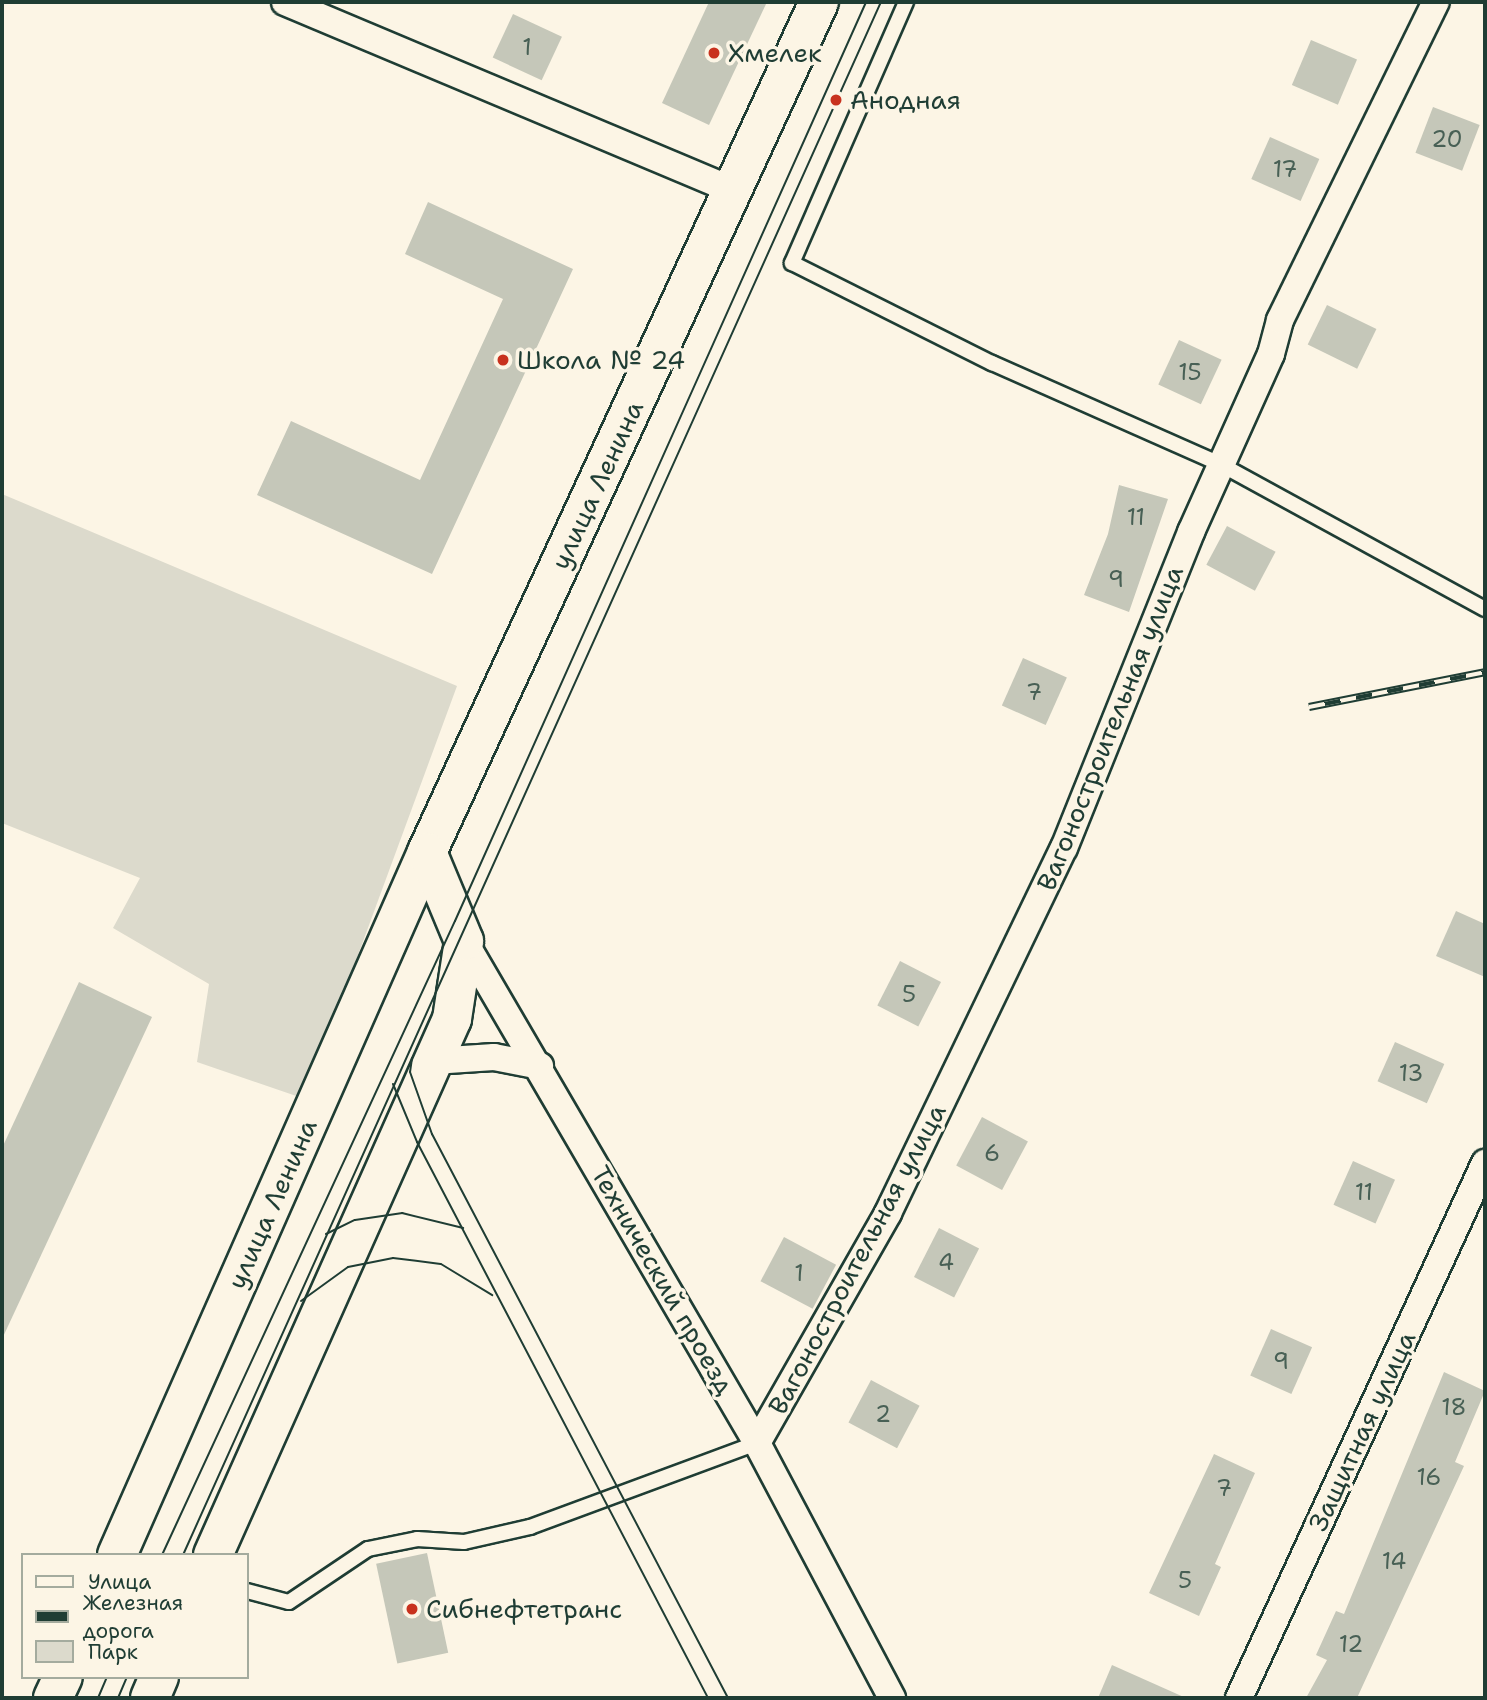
<!DOCTYPE html>
<meta charset="utf-8">
<style>
body{margin:0}
#map{position:relative;width:1487px;height:1700px;overflow:hidden;background:#fcf5e5;font-family:"Shantell Sans",sans-serif}
div>[style]{position:absolute}
[style*='--x']{left:calc(var(--x)*1px);top:calc(var(--y)*1px);width:calc(var(--w)*1px);rotate:calc(var(--a)*1deg)}
.green>*{inset:0;background:#dcdacc}
.building>*{inset:0;background:#c5c7b9;transform-origin:0 0}
.roads{filter:drop-shadow(2px 0 #1f3d34) drop-shadow(-2px 0 #1f3d34) drop-shadow(0 2px #1f3d34) drop-shadow(0 -2px #1f3d34)}
.lane>*{height:14px;margin:-7px;padding:0 7px;transform-origin:7px;border-radius:7px;background:#fcf5e5}
.street>*{height:26px;margin:-13px;padding:0 13px;transform-origin:13px;border-radius:13px;background:#fcf5e5}
.secondary>*{height:38px;margin:-19px;padding:0 19px;transform-origin:19px;border-radius:19px;background:#fcf5e5}
.tram>*{height:2px;margin:-1px;padding:0 1px;transform-origin:1px;border-radius:1px;background:#1f3d34}
.rail>*{height:8px;margin-top:-4px;transform-origin:0;background:repeating-linear-gradient(90deg,#fcf5e5 0 16px,#1f3d34 0 32px);box-sizing:border-box;border-block:2px solid #1f3d34}
.dots>*{width:19px;height:19px;translate:-50% -50%;box-sizing:border-box;border:4px solid #fcf5e5;border-radius:50%}
span{translate:-50% -50%;white-space:nowrap;text-align:center;line-height:1.15;-webkit-text-stroke:7px #fcf5e5;paint-order:stroke}
.number-label{font-size:23px;color:#486055}
.number-label span{-webkit-text-stroke-width:0}
.poi-label{font-size:26px;color:#1f3d34}
.left{translate:0 -50%;text-align:left}
.street-label{font-size:26px;color:#1f3d34}
.frame{position:absolute;inset:0;border:4px solid #1f3d34;pointer-events:none}
.legend{position:absolute;left:21px;top:1553px;width:228px;height:126px;box-sizing:border-box;background:#fcf5e5;border:2px solid #a4ab9e;margin:0;padding:9px 12px;list-style:none;font-size:21px;color:#1f3d34}
.legend li{display:flex;align-items:center;gap:14px;height:35px}
.legend b{width:35px;border:2px solid #a4ab9e}
</style>
<div id="map">
<div class="green">
<i style="clip-path:polygon(2px 494px,457px 686px,305px 1099px,197px 1062px,209px 984px,113px 928px,140px 878px,2px 823px)"></i>
</div>
<div class="building">
<i style="clip-path:polygon(709px 2px,767px 2px,709px 125px,662px 103px)"></i>
<i style="left:513px;top:14px;width:54px;height:48px;rotate:25deg"></i>
<i style="left:1311px;top:40px;width:50px;height:49px;rotate:23deg"></i>
<i style="left:1433px;top:107px;width:50px;height:49px;rotate:21deg"></i>
<i style="left:1270px;top:137px;width:54px;height:46px;rotate:24deg"></i>
<i style="clip-path:polygon(428px 202px,573px 269px,432px 574px,257px 495px,291px 421px,420px 480px,503px 299px,405px 254px)"></i>
<i style="left:1327px;top:305px;width:55px;height:44px;rotate:26deg"></i>
<i style="left:1179px;top:340px;width:47px;height:49px;rotate:25deg"></i>
<i style="clip-path:polygon(1119px 485px,1168px 499px,1129px 612px,1084px 595px,1108px 534px)"></i>
<i style="left:1227px;top:526px;width:55px;height:44px;rotate:28deg"></i>
<i style="left:1023px;top:658px;width:48px;height:52px;rotate:24deg"></i>
<i style="clip-path:polygon(1456px 911px,1485px 924px,1485px 977px,1436px 956px)"></i>
<i style="left:900px;top:961px;width:46px;height:50px;rotate:27deg"></i>
<i style="clip-path:polygon(79px 982px,152px 1017px,2px 1339px,2px 1148px)"></i>
<i style="left:1395px;top:1042px;width:54px;height:43px;rotate:24deg"></i>
<i style="left:982px;top:1117px;width:52px;height:55px;rotate:28deg"></i>
<i style="left:1353px;top:1161px;width:46px;height:48px;rotate:24deg"></i>
<i style="left:939px;top:1228px;width:45px;height:55px;rotate:27deg"></i>
<i style="left:784px;top:1237px;width:59px;height:50px;rotate:28deg"></i>
<i style="left:1271px;top:1329px;width:45px;height:51px;rotate:24deg"></i>
<i style="clip-path:polygon(1444px 1372px,1485px 1391px,1455px 1462px,1464px 1466px,1357px 1698px,1306px 1698px,1327px 1660px,1316px 1655px,1336px 1611px,1344px 1614px)"></i>
<i style="left:871px;top:1380px;width:55px;height:48px;rotate:28deg"></i>
<i style="clip-path:polygon(1214px 1454px,1255px 1473px,1215px 1564px,1221px 1567px,1199px 1616px,1149px 1593px)"></i>
<i style="left:427px;top:1553px;width:102px;height:52px;rotate:78deg"></i>
<i style="clip-path:polygon(1112px 1665px,1186px 1698px,1098px 1698px)"></i>
</div>
<div class="roads">
<div class="lane">
<i style="--x:906;--y:2;--w:285;--a:113.6"></i>
<i style="--x:792;--y:263;--w:224;--a:26.6"></i>
<i style="--x:992;--y:363;--w:249;--a:23.9"></i>
<i style="--x:1220;--y:464;--w:302;--a:28.7"></i>
<i style="--x:247;--y:1591;--w:43;--a:14.7"></i>
<i style="--x:289;--y:1602;--w:95;--a:-33.9"></i>
<i style="--x:368;--y:1549;--w:50;--a:-11.5"></i>
<i style="--x:417;--y:1539;--w:47;--a:3.7"></i>
<i style="--x:464;--y:1542;--w:68;--a:-12.8"></i>
<i style="--x:530;--y:1527;--w:242;--a:-20.3"></i>
</div>
<div class="street">
<i style="--x:285;--y:2;--w:486;--a:22.8"></i>
<i style="--x:464;--y:941;--w:581;--a:59.73"></i>
<i style="--x:757;--y:1443;--w:289;--a:62.1"></i>
<i style="--x:433;--y:1061;--w:61;--a:-3.8"></i>
<i style="--x:494;--y:1057;--w:47;--a:11.1"></i>
<i style="--x:757;--y:1443;--w:265;--a:-60.3"></i>
<i style="--x:888;--y:1213;--w:405;--a:-64.3"></i>
<i style="--x:1064;--y:848;--w:341;--a:-68.1"></i>
<i style="--x:1191;--y:532;--w:195;--a:-65.8"></i>
<i style="--x:1271;--y:354;--w:35;--a:-75"></i>
<i style="--x:1280;--y:320;--w:354;--a:-63.9"></i>
<i style="--x:1239;--y:1698;--w:589;--a:-65.31"></i>
</div>
<div class="secondary">
<i style="--x:117;--y:1555;--w:768;--a:-66.2"></i>
<i style="--x:427;--y:852;--w:936;--a:-65.24"></i>
<i style="--x:213;--y:1555;--w:587;--a:-65.97"></i>
<i style="--x:452;--y:1019;--w:79;--a:-81.3"></i>
<i style="--x:464;--y:941;--w:96;--a:-112.6"></i>
<i style="--x:53;--y:1698;--w:23;--a:-65"></i>
<i style="--x:150;--y:1698;--w:23;--a:-67"></i>
</div>
</div>
<div class="tram">
<i style="--x:412;--y:1058;--w:14;--a:98"></i>
<i style="--x:410;--y:1072;--w:66;--a:70.5"></i>
<i style="--x:432;--y:1134;--w:637;--a:62.31"></i>
<i style="--x:393;--y:1084;--w:63;--a:67.5"></i>
<i style="--x:417;--y:1142;--w:628;--a:62.37"></i>
<i style="--x:326;--y:1234;--w:32;--a:-26"></i>
<i style="--x:355;--y:1220;--w:48;--a:-8.5"></i>
<i style="--x:402;--y:1213;--w:63;--a:13.8"></i>
<i style="--x:301;--y:1301;--w:58;--a:-35.9"></i>
<i style="--x:348;--y:1267;--w:46;--a:-11.3"></i>
<i style="--x:393;--y:1258;--w:48;--a:7.1"></i>
<i style="--x:441;--y:1264;--w:60;--a:31.3"></i>
<i style="--x:162;--y:1555;--w:698;--a:-65.2"></i>
<i style="--x:455;--y:921;--w:1007;--a:-65.9"></i>
<i style="--x:183;--y:1555;--w:1703;--a:-65.8"></i>
<i style="--x:98;--y:1698;--w:23;--a:-67"></i>
<i style="--x:118;--y:1698;--w:23;--a:-67"></i>
</div>
<div class="rail">
<i style="--x:1309;--y:707;--w:179;--a:-11.2"></i>
</div>
<div class="dots">
<i style="left:714px;top:53px;background:#c8321e"></i>
<i style="left:836px;top:100px;background:#c8321e"></i>
<i style="left:503px;top:360px;background:#c8321e"></i>
<i style="left:412px;top:1609px;background:#c8321e"></i>
</div>
<div class="number-label">
<span style="left:527px;top:47px">1</span>
<span style="left:1447px;top:139px">20</span>
<span style="left:1285px;top:169px">17</span>
<span style="left:1190px;top:372px">15</span>
<span style="left:1136px;top:517px">11</span>
<span style="left:1116px;top:579px">9</span>
<span style="left:1034px;top:692px">7</span>
<span style="left:909px;top:994px">5</span>
<span style="left:1411px;top:1073px">13</span>
<span style="left:992px;top:1153px">6</span>
<span style="left:1364px;top:1192px">11</span>
<span style="left:946px;top:1262px">4</span>
<span style="left:799px;top:1273px">1</span>
<span style="left:1281px;top:1361px">9</span>
<span style="left:1454px;top:1407px">18</span>
<span style="left:883px;top:1414px">2</span>
<span style="left:1429px;top:1477px">16</span>
<span style="left:1224px;top:1488px">7</span>
<span style="left:1394px;top:1561px">14</span>
<span style="left:1185px;top:1580px">5</span>
<span style="left:1351px;top:1644px">12</span>
</div>
<div class="poi-label">
<span class="left" style="left:728px;top:53px">Хмелек</span>
<span class="left" style="left:850px;top:100px">Анодная</span>
<span class="left" style="left:517px;top:360px">Школа № 24</span>
<span class="left" style="left:426px;top:1609px">Сибнефтетранс</span>
</div>
<div class="street-label">
<span style="left:597px;top:485px;rotate:-65deg">улица Ленина</span>
<span style="left:1110px;top:728px;rotate:-68deg">Вагоностроительная улица</span>
<span style="left:272px;top:1204px;rotate:-66deg">улица Ленина</span>
<span style="left:857px;top:1259px;rotate:-62deg">Вагоностроительная улица</span>
<span style="left:663px;top:1280px;rotate:60deg">Технический проезд</span>
<span style="left:1362px;top:1431px;rotate:-65deg">Защитная улица</span>
</div>
<div class="frame"></div>
<ul class="legend">
<li><b style="height:9px;background:#fcf5e5"></b>Улица</li>
<li><b style="height:9px;background:#1f3d34"></b>Железная дорога</li>
<li><b style="height:19px;background:#dcdacc"></b>Парк</li>
</ul>
</div>
